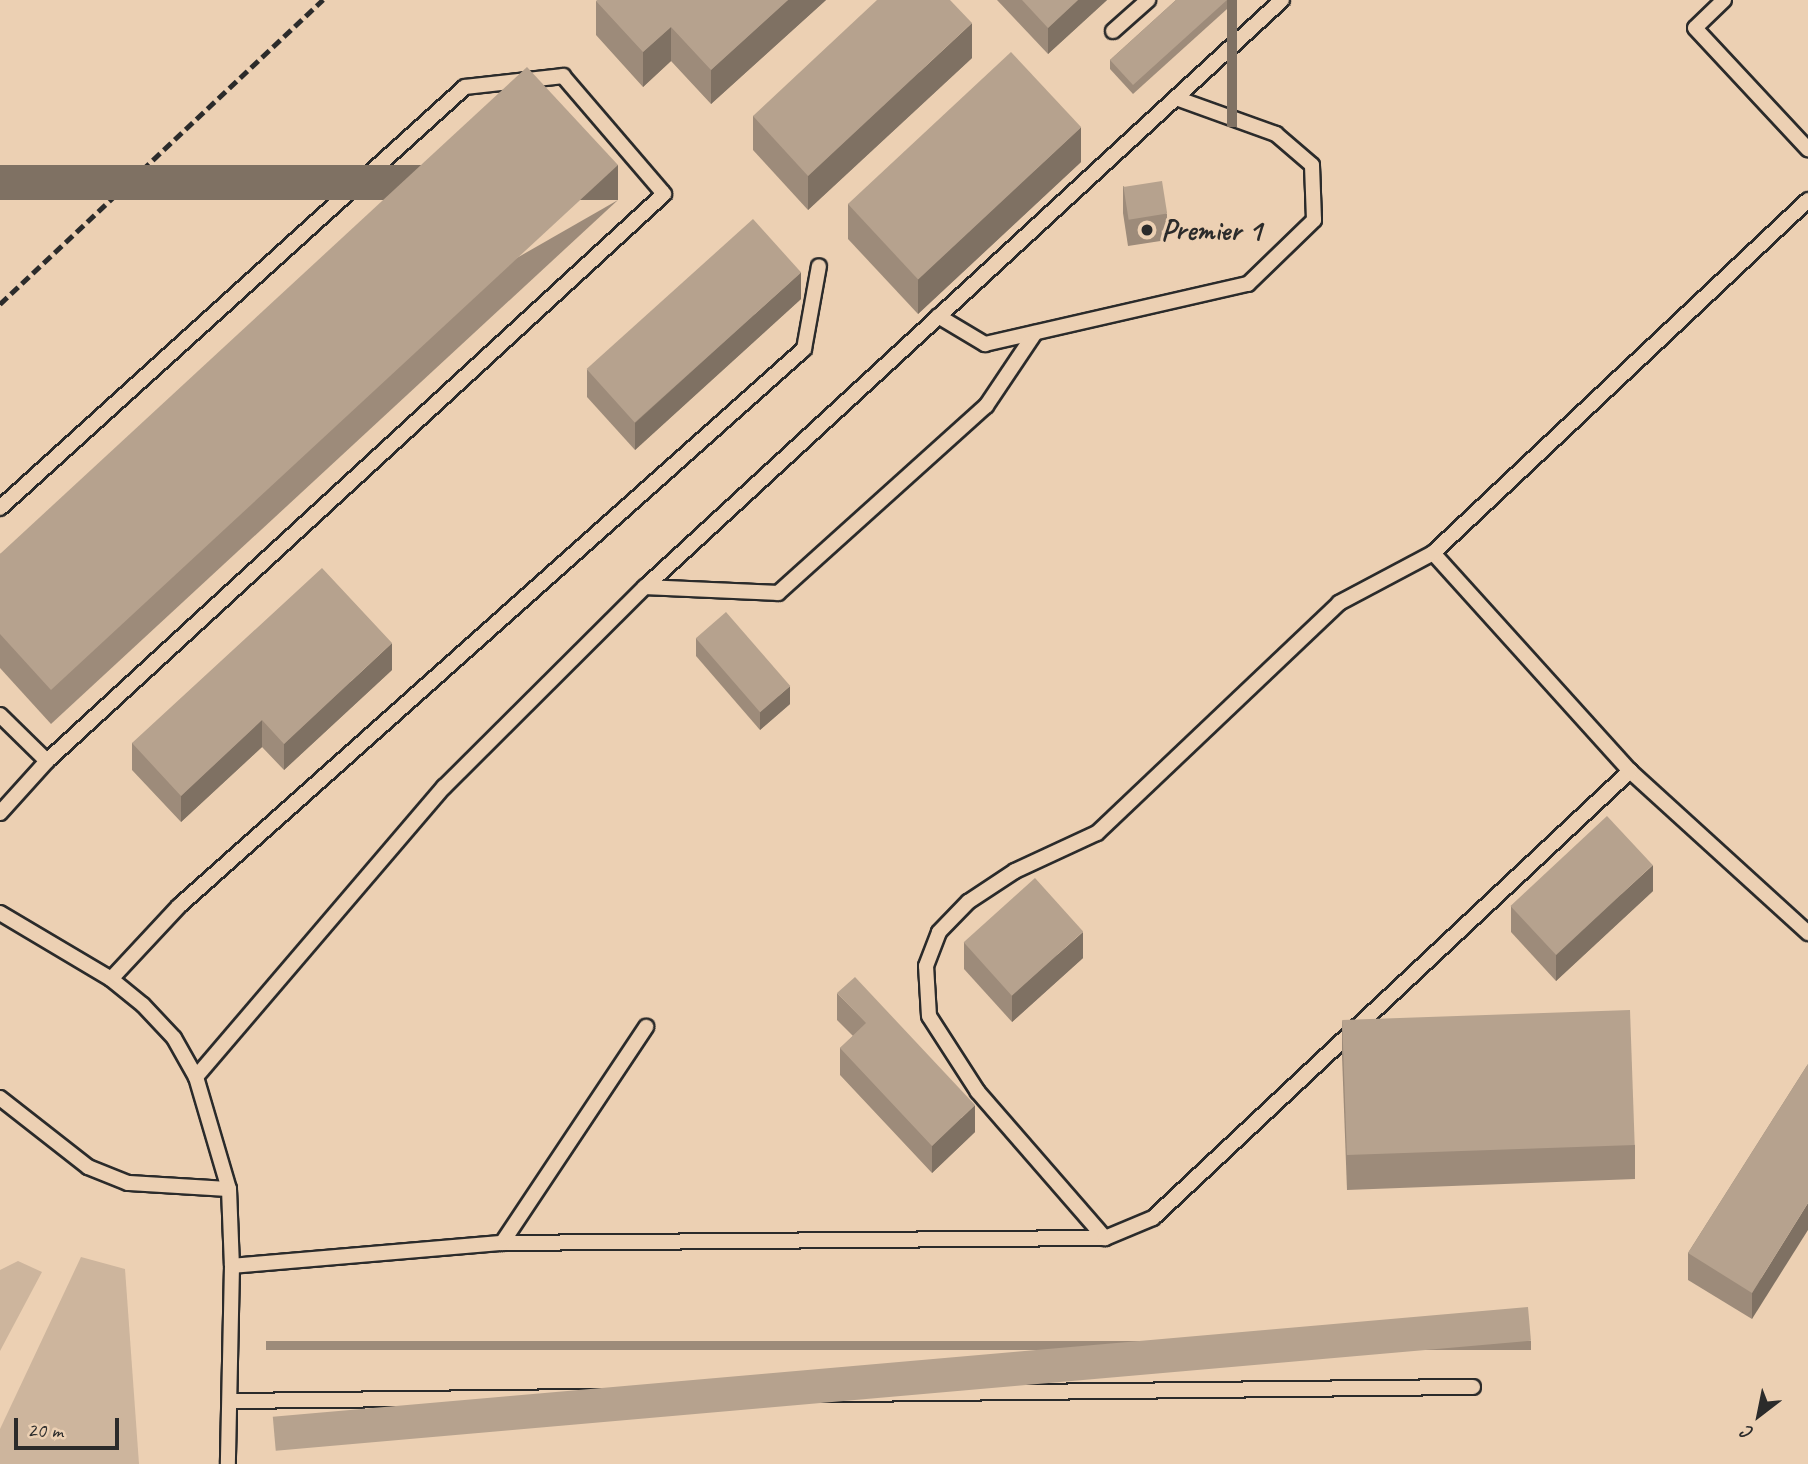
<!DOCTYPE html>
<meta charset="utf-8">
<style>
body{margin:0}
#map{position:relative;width:1808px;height:1464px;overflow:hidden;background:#ecd0b3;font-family:Caveat,sans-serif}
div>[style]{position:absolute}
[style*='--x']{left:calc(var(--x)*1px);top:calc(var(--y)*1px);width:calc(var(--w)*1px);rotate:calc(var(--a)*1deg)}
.green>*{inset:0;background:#cdb59d}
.roads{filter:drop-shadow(2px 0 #2b2b2b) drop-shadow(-2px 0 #2b2b2b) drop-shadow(0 2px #2b2b2b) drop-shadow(0 -2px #2b2b2b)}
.service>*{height:14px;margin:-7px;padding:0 7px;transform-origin:7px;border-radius:7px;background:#ecd0b3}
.rail>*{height:5px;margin-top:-2.5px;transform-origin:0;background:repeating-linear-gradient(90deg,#2b2b2b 0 10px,transparent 0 15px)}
.wall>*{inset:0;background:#9d8b7a;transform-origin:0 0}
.shaded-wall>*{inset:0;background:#7f7163;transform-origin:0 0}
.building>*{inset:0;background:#b6a28e;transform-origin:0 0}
.dots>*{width:19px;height:19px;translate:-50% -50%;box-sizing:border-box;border:4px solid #ecd0b3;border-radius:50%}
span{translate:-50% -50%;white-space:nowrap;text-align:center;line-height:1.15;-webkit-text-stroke:6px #ecd0b3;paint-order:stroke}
.poi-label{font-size:30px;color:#2b2b2b;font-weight:700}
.left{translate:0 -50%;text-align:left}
.north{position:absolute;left:1724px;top:1380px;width:70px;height:70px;-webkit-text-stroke:5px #ecd0b3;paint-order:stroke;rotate:212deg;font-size:19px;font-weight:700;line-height:28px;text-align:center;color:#2b2b2b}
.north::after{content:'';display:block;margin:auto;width:24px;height:32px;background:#2b2b2b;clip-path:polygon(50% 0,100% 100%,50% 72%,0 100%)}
.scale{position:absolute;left:14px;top:1418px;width:105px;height:32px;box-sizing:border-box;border:4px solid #2b2b2b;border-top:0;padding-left:9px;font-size:21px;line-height:24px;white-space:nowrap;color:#2b2b2b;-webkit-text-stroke:5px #ecd0b3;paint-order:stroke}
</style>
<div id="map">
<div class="green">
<i style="clip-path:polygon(81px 1257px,125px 1269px,139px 1464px,0 1464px,0 1429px)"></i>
<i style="clip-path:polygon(18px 1261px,42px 1272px,0 1351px,0 1270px)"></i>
</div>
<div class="roads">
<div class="service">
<i style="--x:1724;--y:0;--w:40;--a:136"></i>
<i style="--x:1695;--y:28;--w:166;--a:47"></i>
<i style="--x:1113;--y:31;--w:47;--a:-41.5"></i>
<i style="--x:938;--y:316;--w:55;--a:30.8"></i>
<i style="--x:985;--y:344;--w:270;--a:-12.9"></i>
<i style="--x:1248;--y:284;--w:92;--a:-44.1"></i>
<i style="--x:1314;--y:220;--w:55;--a:-92.1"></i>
<i style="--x:1312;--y:165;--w:48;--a:-139.3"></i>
<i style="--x:1276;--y:134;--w:106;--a:-160.2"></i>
<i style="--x:0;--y:508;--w:627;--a:-42.16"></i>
<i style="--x:465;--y:87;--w:99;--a:-6.4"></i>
<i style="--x:563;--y:76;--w:155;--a:49.4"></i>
<i style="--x:664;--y:194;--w:838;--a:137.42"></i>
<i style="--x:47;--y:761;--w:70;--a:132.1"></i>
<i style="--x:645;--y:587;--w:133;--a:2.6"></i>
<i style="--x:778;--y:593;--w:280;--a:-42"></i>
<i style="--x:986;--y:406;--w:88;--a:-56.1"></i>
<i style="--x:0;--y:715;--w:66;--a:44.4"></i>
<i style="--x:1630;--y:771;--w:241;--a:42.3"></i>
<i style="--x:0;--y:913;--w:129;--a:30.7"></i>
<i style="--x:111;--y:979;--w:41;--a:39.1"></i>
<i style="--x:143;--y:1005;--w:45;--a:46.8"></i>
<i style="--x:174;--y:1038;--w:45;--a:60.6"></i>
<i style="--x:196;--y:1077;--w:117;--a:73.6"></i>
<i style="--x:229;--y:1189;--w:77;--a:87.8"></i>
<i style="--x:232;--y:1266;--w:198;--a:91.2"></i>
<i style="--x:111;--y:979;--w:100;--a:-47"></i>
<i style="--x:179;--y:906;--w:837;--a:-41.71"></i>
<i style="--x:804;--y:349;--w:84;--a:-79.8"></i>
<i style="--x:196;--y:1077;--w:382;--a:-49.5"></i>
<i style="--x:444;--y:787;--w:284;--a:-44.9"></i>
<i style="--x:645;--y:587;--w:866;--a:-42.66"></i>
<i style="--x:0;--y:1098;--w:112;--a:38.1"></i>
<i style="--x:88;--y:1167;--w:43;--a:21.8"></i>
<i style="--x:128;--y:1183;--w:101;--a:3.4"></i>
<i style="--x:1105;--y:1238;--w:194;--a:-131"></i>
<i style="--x:978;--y:1092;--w:90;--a:-122.8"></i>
<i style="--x:929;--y:1016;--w:50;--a:-93.4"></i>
<i style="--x:926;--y:966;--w:36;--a:-69"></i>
<i style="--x:939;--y:932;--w:42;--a:-46"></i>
<i style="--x:968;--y:902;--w:56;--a:-33.4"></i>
<i style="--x:1015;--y:871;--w:90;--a:-24.9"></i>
<i style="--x:1097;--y:833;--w:334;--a:-43.5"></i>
<i style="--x:1339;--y:603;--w:106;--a:-28"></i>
<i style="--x:502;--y:1243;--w:603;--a:-0.48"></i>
<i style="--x:1105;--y:1238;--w:52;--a:-22.6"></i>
<i style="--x:1153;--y:1218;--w:654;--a:-43.14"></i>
<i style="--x:1630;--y:771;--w:294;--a:-132.1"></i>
<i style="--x:1433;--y:553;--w:515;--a:-43.27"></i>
<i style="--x:232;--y:1266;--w:271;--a:-4.9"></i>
<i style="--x:502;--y:1243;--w:260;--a:-56.3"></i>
<i style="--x:231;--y:1401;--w:1242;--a:-0.65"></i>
</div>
</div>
<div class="rail">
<i style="--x:0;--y:304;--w:444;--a:-43.3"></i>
</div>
<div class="wall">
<i style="clip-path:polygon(826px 0,711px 104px,671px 61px,643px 87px,596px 35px,596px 1px)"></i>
<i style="clip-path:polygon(997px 0,1107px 0,1048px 54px)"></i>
<i style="clip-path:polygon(1176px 0,1237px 0,1133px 94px,1110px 69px,1110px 60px)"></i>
<i style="clip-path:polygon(972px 58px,808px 210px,753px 150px,753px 116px)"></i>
<i style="clip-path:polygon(1081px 162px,918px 314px,848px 239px,848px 204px)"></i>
<i style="clip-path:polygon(1123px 186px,1167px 214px,1167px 240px,1128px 246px,1123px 213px)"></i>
<i style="clip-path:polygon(618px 200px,51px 724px,0 668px,0 554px)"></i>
<i style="clip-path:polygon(801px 299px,635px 450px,587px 397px,587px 370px)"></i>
<i style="clip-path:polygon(696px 638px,790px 704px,760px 730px,696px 656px)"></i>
<i style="clip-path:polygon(392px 670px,284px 770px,262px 747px,181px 822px,132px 770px,132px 743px)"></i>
<i style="clip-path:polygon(1653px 891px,1556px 981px,1511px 932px,1511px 906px)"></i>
<i style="clip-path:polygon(964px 942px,1083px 958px,1012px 1022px,964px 969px)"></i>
<i style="clip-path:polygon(837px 993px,975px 1132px,932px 1173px,840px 1075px,840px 1048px,853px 1036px,837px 1020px)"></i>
<i style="clip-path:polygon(1342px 1021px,1635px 1145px,1635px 1179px,1347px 1190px,1342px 1056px)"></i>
<i style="clip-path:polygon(1808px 1064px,1752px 1319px,1688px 1280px,1688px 1253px)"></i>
<i style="left:1531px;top:1341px;width:9px;height:1265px;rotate:90deg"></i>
</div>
<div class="shaded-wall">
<i style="clip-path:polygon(788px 0,826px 0,711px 104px,711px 70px)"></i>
<i style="clip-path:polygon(1078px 0,1107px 0,1048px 54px,1048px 28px)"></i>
<i style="left:1227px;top:0;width:10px;height:127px"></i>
<i style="clip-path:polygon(972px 23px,972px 58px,808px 210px,808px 176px)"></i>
<i style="clip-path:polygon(671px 27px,671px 61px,643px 87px,643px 52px)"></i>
<i style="clip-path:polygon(1081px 127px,1081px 162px,918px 314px,918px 279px)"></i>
<i style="left:618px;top:165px;width:35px;height:773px;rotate:90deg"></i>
<i style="clip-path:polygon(801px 272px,801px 299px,635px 450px,635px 423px)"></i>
<i style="clip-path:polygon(392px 643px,392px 670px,284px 770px,284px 744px)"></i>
<i style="clip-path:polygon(790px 686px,790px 704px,760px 730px,760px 712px)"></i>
<i style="clip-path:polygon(262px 720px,262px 747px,181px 822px,181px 796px)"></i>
<i style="clip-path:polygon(1653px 865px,1653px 891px,1556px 981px,1556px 954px)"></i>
<i style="clip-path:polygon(1083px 932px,1083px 958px,1012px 1022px,1012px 995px)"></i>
<i style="clip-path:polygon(975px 1105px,975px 1132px,932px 1173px,932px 1146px)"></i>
<i style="clip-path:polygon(1808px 1203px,1808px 1230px,1752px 1319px,1752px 1293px)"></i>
</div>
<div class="building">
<i style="clip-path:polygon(597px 0,788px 0,711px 70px,671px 27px,643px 52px,596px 1px)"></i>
<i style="clip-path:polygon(877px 0,950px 0,972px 23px,808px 176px,753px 116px)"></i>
<i style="clip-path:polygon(1022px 0,1078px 0,1048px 28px)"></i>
<i style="clip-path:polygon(1176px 0,1227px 0,1133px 85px,1110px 60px)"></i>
<i style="left:1011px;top:52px;width:103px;height:223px;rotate:47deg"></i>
<i style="clip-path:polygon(527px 67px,618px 165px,51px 690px,0 634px,0 554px)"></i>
<i style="left:1162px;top:181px;width:33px;height:39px;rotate:81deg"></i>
<i style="left:753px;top:219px;width:72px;height:224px;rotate:48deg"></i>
<i style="clip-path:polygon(322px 568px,392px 643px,284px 744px,262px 720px,181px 796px,132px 743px)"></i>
<i style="left:726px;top:612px;width:98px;height:40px;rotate:49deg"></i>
<i style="left:1607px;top:816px;width:67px;height:132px;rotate:47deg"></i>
<i style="left:1035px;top:878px;width:72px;height:96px;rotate:48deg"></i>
<i style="clip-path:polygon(855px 977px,975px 1105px,932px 1146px,840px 1048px,866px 1023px,837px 993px)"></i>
<i style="left:1630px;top:1010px;width:135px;height:288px;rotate:88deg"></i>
<i style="clip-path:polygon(1808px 1064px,1808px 1203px,1752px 1293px,1688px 1253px)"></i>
<i style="left:1528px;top:1307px;width:34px;height:1260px;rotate:85deg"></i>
</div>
<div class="dots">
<i style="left:1147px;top:230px;background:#2b2b2b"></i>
</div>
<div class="poi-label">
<span class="left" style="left:1161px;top:230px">Premier 1</span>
</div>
<div class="north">С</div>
<div class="scale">20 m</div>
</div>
